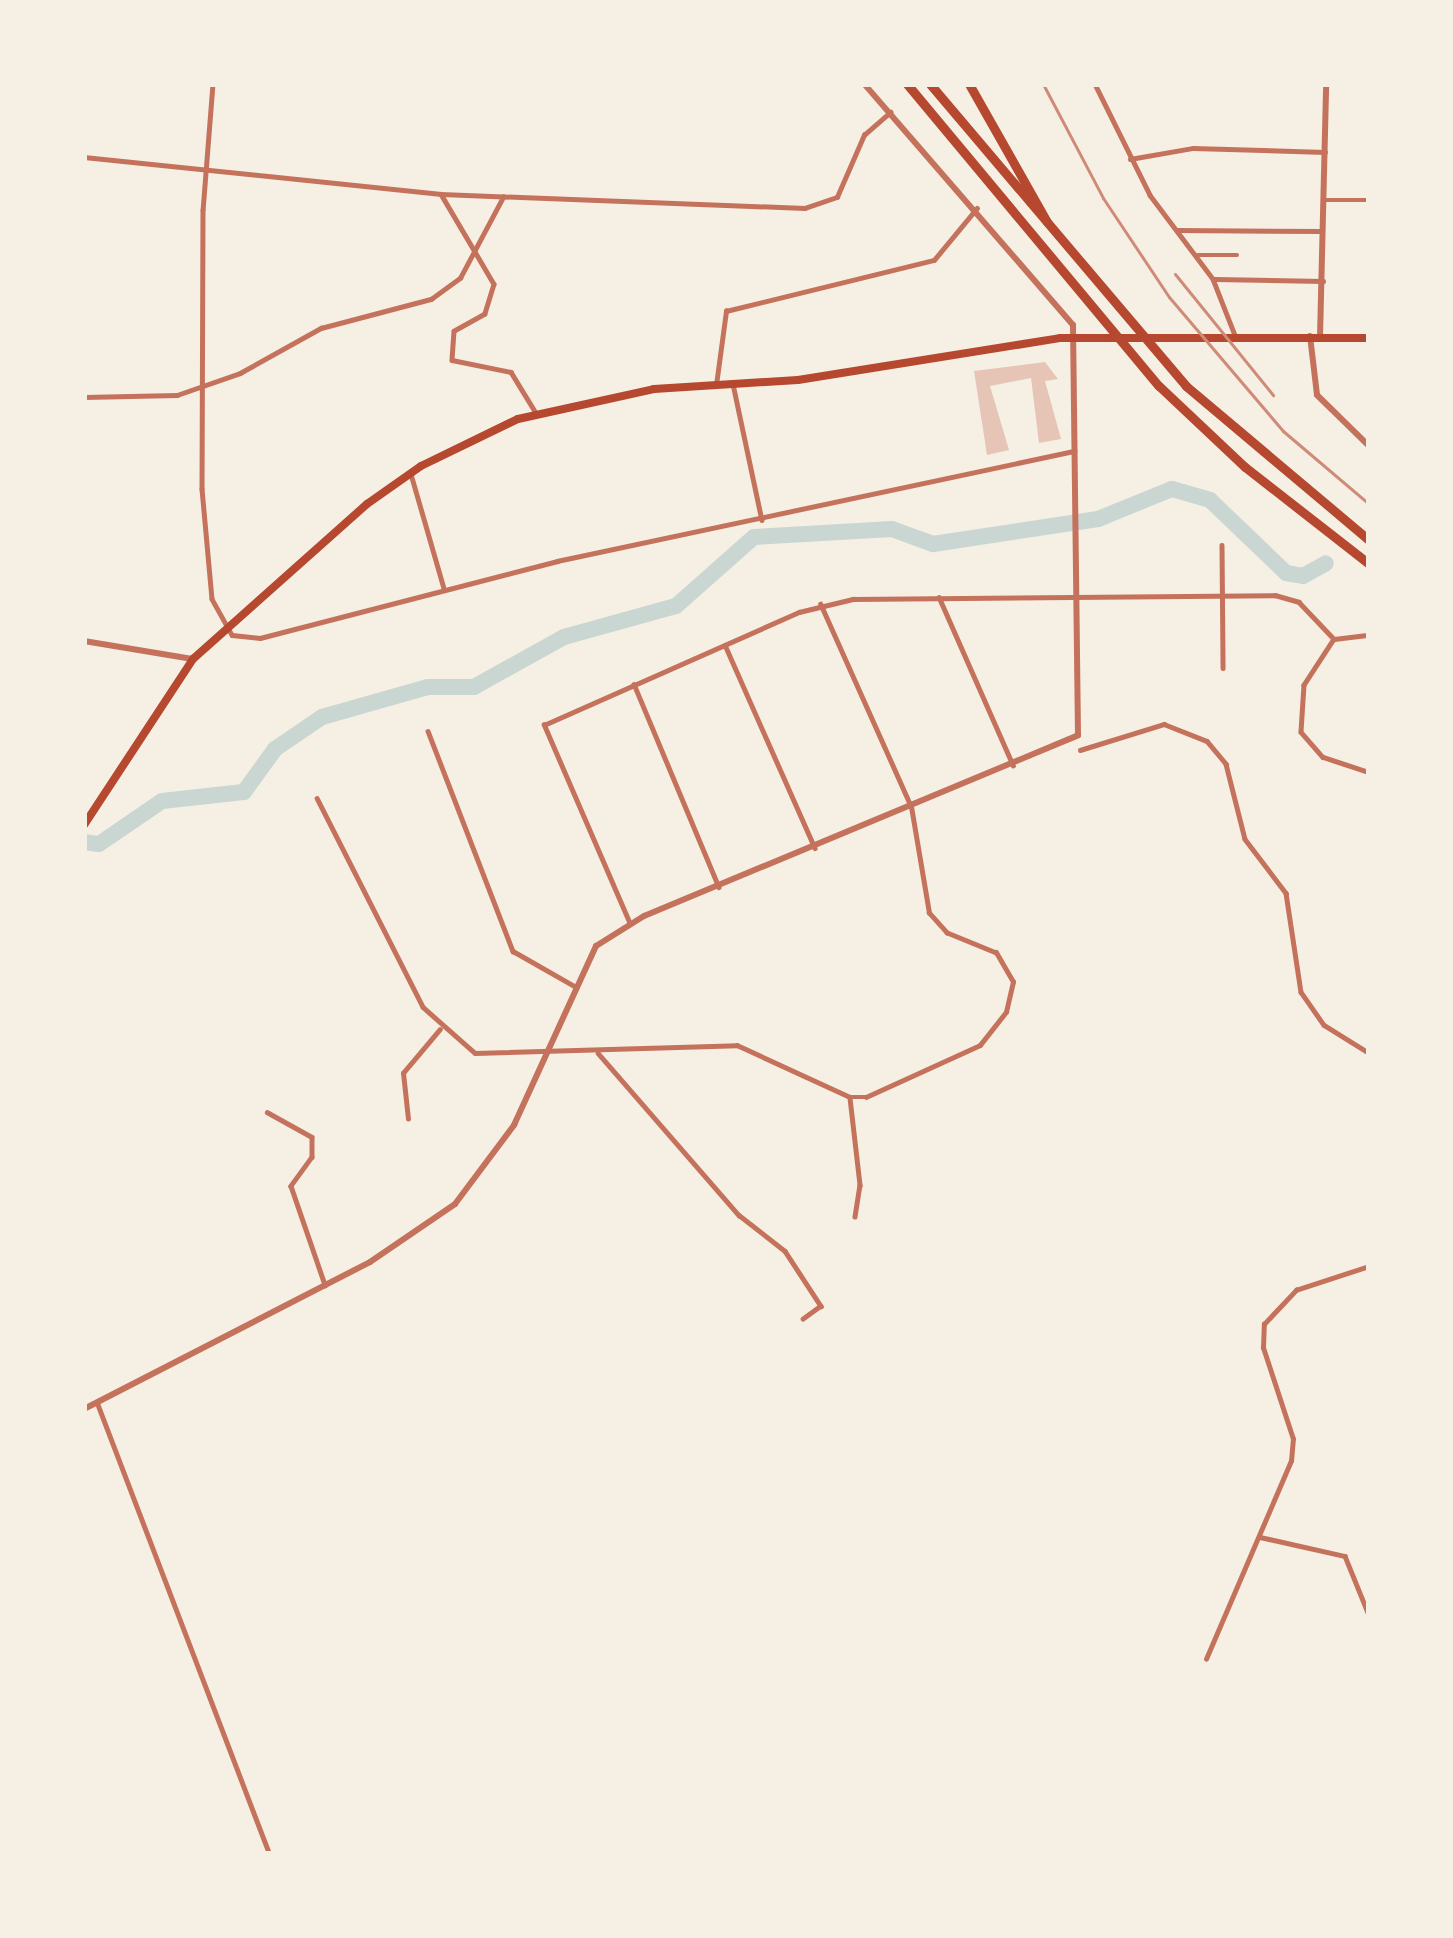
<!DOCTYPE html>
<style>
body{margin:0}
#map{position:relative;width:1453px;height:1938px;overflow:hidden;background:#f6efe4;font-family:"PT Sans",sans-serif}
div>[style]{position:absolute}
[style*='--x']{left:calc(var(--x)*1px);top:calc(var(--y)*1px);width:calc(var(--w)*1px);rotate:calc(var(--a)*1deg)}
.river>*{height:16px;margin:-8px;padding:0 8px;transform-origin:8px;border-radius:8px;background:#c9d6d2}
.building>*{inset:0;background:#e6c5b7}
.minor>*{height:4.5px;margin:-2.25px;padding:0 2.25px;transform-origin:2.25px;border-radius:2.25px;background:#c5725c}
.tertiary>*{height:6px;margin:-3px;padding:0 3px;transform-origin:3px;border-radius:3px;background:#c5725c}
.secondary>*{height:8px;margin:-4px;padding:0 4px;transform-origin:4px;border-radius:4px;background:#b5482f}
.motorway>*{height:9px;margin:-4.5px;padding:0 4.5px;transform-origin:4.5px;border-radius:4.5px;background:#b5482f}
.rail>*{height:3px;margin:-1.5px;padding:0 1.5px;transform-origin:1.5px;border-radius:1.5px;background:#cf8b77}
span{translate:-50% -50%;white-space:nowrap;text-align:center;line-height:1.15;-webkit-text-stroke:9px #f6efe4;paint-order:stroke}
.frame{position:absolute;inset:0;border:87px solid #f6efe4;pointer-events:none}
</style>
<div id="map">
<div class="river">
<i style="--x:84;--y:842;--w:15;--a:8"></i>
<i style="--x:99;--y:844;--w:76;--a:-34.3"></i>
<i style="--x:162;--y:801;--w:82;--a:-6.3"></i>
<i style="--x:244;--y:792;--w:53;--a:-54.2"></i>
<i style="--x:275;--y:749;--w:57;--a:-34.2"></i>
<i style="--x:322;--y:717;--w:110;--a:-15.8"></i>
<i style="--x:428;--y:687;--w:46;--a:0"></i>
<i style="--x:474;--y:687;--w:103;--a:-29.1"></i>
<i style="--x:564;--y:637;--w:116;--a:-15.5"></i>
<i style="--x:676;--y:606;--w:104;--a:-41.5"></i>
<i style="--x:754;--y:537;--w:138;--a:-3.3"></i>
<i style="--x:892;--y:529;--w:44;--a:20.1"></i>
<i style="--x:933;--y:544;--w:167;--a:-8.6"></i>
<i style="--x:1098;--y:519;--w:80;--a:-22.1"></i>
<i style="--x:1172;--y:489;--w:40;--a:16"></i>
<i style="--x:1210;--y:500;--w:105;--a:43.8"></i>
<i style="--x:1286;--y:573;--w:17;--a:10"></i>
<i style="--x:1303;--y:576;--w:26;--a:-29"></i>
</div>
<div class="building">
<i style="clip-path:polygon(1045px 362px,1058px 379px,1045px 381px,1061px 439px,1039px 443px,1031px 378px,990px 386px,1009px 450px,987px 455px,974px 371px)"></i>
</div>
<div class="minor">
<i style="--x:213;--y:84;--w:126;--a:94.5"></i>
<i style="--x:203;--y:210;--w:279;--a:90.2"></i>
<i style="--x:202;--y:489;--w:110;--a:84.8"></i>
<i style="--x:212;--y:599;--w:41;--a:60.9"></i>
<i style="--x:232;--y:635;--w:28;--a:6"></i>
<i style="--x:260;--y:638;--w:307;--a:-14.5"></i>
<i style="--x:557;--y:561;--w:529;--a:-12.01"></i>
<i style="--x:1095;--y:84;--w:124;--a:63.6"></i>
<i style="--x:1150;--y:195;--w:105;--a:53.1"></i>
<i style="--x:1213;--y:279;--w:60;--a:68.6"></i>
<i style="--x:84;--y:157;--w:359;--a:5.9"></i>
<i style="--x:441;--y:194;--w:364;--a:2.2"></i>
<i style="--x:805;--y:208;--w:34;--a:-19"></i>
<i style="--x:837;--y:197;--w:68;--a:-66.5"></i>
<i style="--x:864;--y:135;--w:35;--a:-41"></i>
<i style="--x:1130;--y:159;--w:64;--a:-9.9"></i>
<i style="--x:1193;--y:148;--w:132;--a:1.7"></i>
<i style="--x:441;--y:194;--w:104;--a:59.5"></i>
<i style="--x:494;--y:284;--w:31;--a:107"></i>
<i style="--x:485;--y:314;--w:35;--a:151"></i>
<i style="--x:454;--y:331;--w:29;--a:94"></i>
<i style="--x:452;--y:360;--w:60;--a:11.5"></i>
<i style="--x:511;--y:372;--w:48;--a:58.6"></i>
<i style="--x:1324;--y:200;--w:45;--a:0"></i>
<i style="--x:1177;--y:230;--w:144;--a:0.4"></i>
<i style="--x:1198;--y:255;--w:39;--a:0"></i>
<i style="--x:1215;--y:279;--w:108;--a:1.1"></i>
<i style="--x:733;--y:384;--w:139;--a:78"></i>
<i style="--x:716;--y:385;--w:75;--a:-82.3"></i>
<i style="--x:726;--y:311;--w:214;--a:-13.8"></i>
<i style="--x:934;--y:260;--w:67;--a:-50.4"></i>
<i style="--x:84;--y:397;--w:93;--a:-1.2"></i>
<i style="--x:177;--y:395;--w:67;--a:-19.2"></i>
<i style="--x:240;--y:373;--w:93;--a:-29.1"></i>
<i style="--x:321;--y:328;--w:114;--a:-14.8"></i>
<i style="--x:431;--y:299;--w:36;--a:-36"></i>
<i style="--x:460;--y:278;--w:92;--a:-62"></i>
<i style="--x:411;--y:474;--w:119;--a:73.9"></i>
<i style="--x:1222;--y:545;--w:123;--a:89.5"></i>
<i style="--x:939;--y:597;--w:184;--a:66.2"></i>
<i style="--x:1334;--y:639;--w:55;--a:123.1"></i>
<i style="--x:1304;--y:685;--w:47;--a:93.7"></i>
<i style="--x:1301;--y:732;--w:33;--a:49"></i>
<i style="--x:1323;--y:757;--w:48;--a:18.1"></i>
<i style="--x:1334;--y:639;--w:35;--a:-7"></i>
<i style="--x:725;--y:645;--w:222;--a:66.1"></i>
<i style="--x:634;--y:684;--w:220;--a:67.3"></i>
<i style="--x:428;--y:731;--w:236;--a:68.9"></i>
<i style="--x:513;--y:951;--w:73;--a:29.7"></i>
<i style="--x:1080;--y:750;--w:88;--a:-17.2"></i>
<i style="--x:1164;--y:724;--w:46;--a:21.6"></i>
<i style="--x:1207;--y:741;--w:30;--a:50"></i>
<i style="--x:1226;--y:764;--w:77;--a:75.8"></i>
<i style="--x:1245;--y:839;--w:68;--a:52.8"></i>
<i style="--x:1286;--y:893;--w:100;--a:81.4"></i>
<i style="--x:1301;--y:992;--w:40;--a:55.1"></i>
<i style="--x:1324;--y:1025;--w:53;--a:31.9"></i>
<i style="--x:317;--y:798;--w:234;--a:63.1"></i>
<i style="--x:423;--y:1007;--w:69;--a:41.5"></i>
<i style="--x:475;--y:1053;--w:262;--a:-1.7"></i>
<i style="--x:737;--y:1045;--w:124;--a:24.7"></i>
<i style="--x:850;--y:1097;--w:16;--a:0"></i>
<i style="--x:866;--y:1097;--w:125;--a:-24.5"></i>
<i style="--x:980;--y:1045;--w:42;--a:-51.8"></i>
<i style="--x:1006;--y:1012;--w:31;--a:-77"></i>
<i style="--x:1013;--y:982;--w:34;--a:-120"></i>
<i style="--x:996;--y:953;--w:53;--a:-157.8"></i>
<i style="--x:947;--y:933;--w:27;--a:-132"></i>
<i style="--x:929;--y:913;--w:108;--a:-99.6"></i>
<i style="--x:911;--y:807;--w:222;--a:-114.1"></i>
<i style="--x:630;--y:924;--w:217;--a:-113.4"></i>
<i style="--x:544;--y:725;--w:279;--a:-23.9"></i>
<i style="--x:799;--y:612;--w:56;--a:-13.5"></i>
<i style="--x:853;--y:599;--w:422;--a:-0.5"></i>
<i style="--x:1275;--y:595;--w:25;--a:16"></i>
<i style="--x:1299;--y:602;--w:51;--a:46.6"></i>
<i style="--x:598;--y:1053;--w:215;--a:49"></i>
<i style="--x:739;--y:1215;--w:58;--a:38"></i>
<i style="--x:785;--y:1251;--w:66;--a:56.8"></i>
<i style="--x:821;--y:1306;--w:22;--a:144"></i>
<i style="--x:850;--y:1098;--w:88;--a:83.4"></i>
<i style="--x:860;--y:1185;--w:32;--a:99"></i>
<i style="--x:267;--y:1112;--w:51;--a:29.1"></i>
<i style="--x:312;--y:1137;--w:20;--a:90"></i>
<i style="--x:312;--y:1157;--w:36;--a:126"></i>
<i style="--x:291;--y:1186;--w:105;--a:71"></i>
<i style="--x:408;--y:1119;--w:46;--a:-96.2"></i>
<i style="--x:403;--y:1073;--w:57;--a:-49.9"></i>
<i style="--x:97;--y:1402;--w:484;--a:69.1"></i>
<i style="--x:1260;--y:1537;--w:87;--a:12.6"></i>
<i style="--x:1345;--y:1556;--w:64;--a:67.9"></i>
<i style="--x:1206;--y:1659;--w:215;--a:-66.8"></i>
<i style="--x:1291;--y:1461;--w:22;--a:-85"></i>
<i style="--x:1293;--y:1439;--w:96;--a:-108.2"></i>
<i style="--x:1263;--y:1348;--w:24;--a:-88"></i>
<i style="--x:1264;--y:1324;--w:47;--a:-46.7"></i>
<i style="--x:1296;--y:1290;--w:77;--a:-18.2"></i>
</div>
<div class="tertiary">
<i style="--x:1310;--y:336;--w:59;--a:83.2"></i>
<i style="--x:1317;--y:395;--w:73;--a:44.4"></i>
<i style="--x:1320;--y:337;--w:253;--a:-88.6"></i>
<i style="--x:84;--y:641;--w:110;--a:9.4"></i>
<i style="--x:84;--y:1409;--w:322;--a:-27.2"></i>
<i style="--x:370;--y:1262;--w:103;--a:-34.3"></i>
<i style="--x:455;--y:1204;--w:99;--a:-53.2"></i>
<i style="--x:514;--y:1125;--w:197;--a:-65.4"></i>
<i style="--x:596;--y:946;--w:57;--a:-32"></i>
<i style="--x:644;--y:916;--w:470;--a:-22.6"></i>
<i style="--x:1078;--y:735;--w:410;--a:-90.7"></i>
<i style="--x:1073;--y:325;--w:319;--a:-130.9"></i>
</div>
<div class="secondary">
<i style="--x:84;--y:825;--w:199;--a:-56.7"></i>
<i style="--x:193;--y:659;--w:233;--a:-41.7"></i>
<i style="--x:367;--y:504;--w:66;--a:-35.1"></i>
<i style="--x:421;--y:466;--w:108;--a:-25.9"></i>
<i style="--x:518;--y:419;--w:139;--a:-12.4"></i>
<i style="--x:654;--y:389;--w:144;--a:-3.6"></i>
<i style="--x:798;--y:380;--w:265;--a:-9.1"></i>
<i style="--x:1060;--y:338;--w:309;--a:0"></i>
</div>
<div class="motorway">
<i style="--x:907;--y:84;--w:393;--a:50.2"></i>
<i style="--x:1159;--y:386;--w:118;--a:43.3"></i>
<i style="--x:1245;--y:467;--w:157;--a:38"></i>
<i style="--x:930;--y:84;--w:396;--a:49.7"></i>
<i style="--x:1186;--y:386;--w:239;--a:40.1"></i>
<i style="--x:969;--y:84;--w:159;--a:60.5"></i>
</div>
<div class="rail">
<i style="--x:1043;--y:84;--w:129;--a:62.2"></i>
<i style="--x:1103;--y:198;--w:119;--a:56.3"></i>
<i style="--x:1169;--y:297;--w:176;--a:49.6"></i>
<i style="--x:1283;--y:431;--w:113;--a:40.3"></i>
<i style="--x:1175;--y:274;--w:156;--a:51"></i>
</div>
<div class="frame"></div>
</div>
